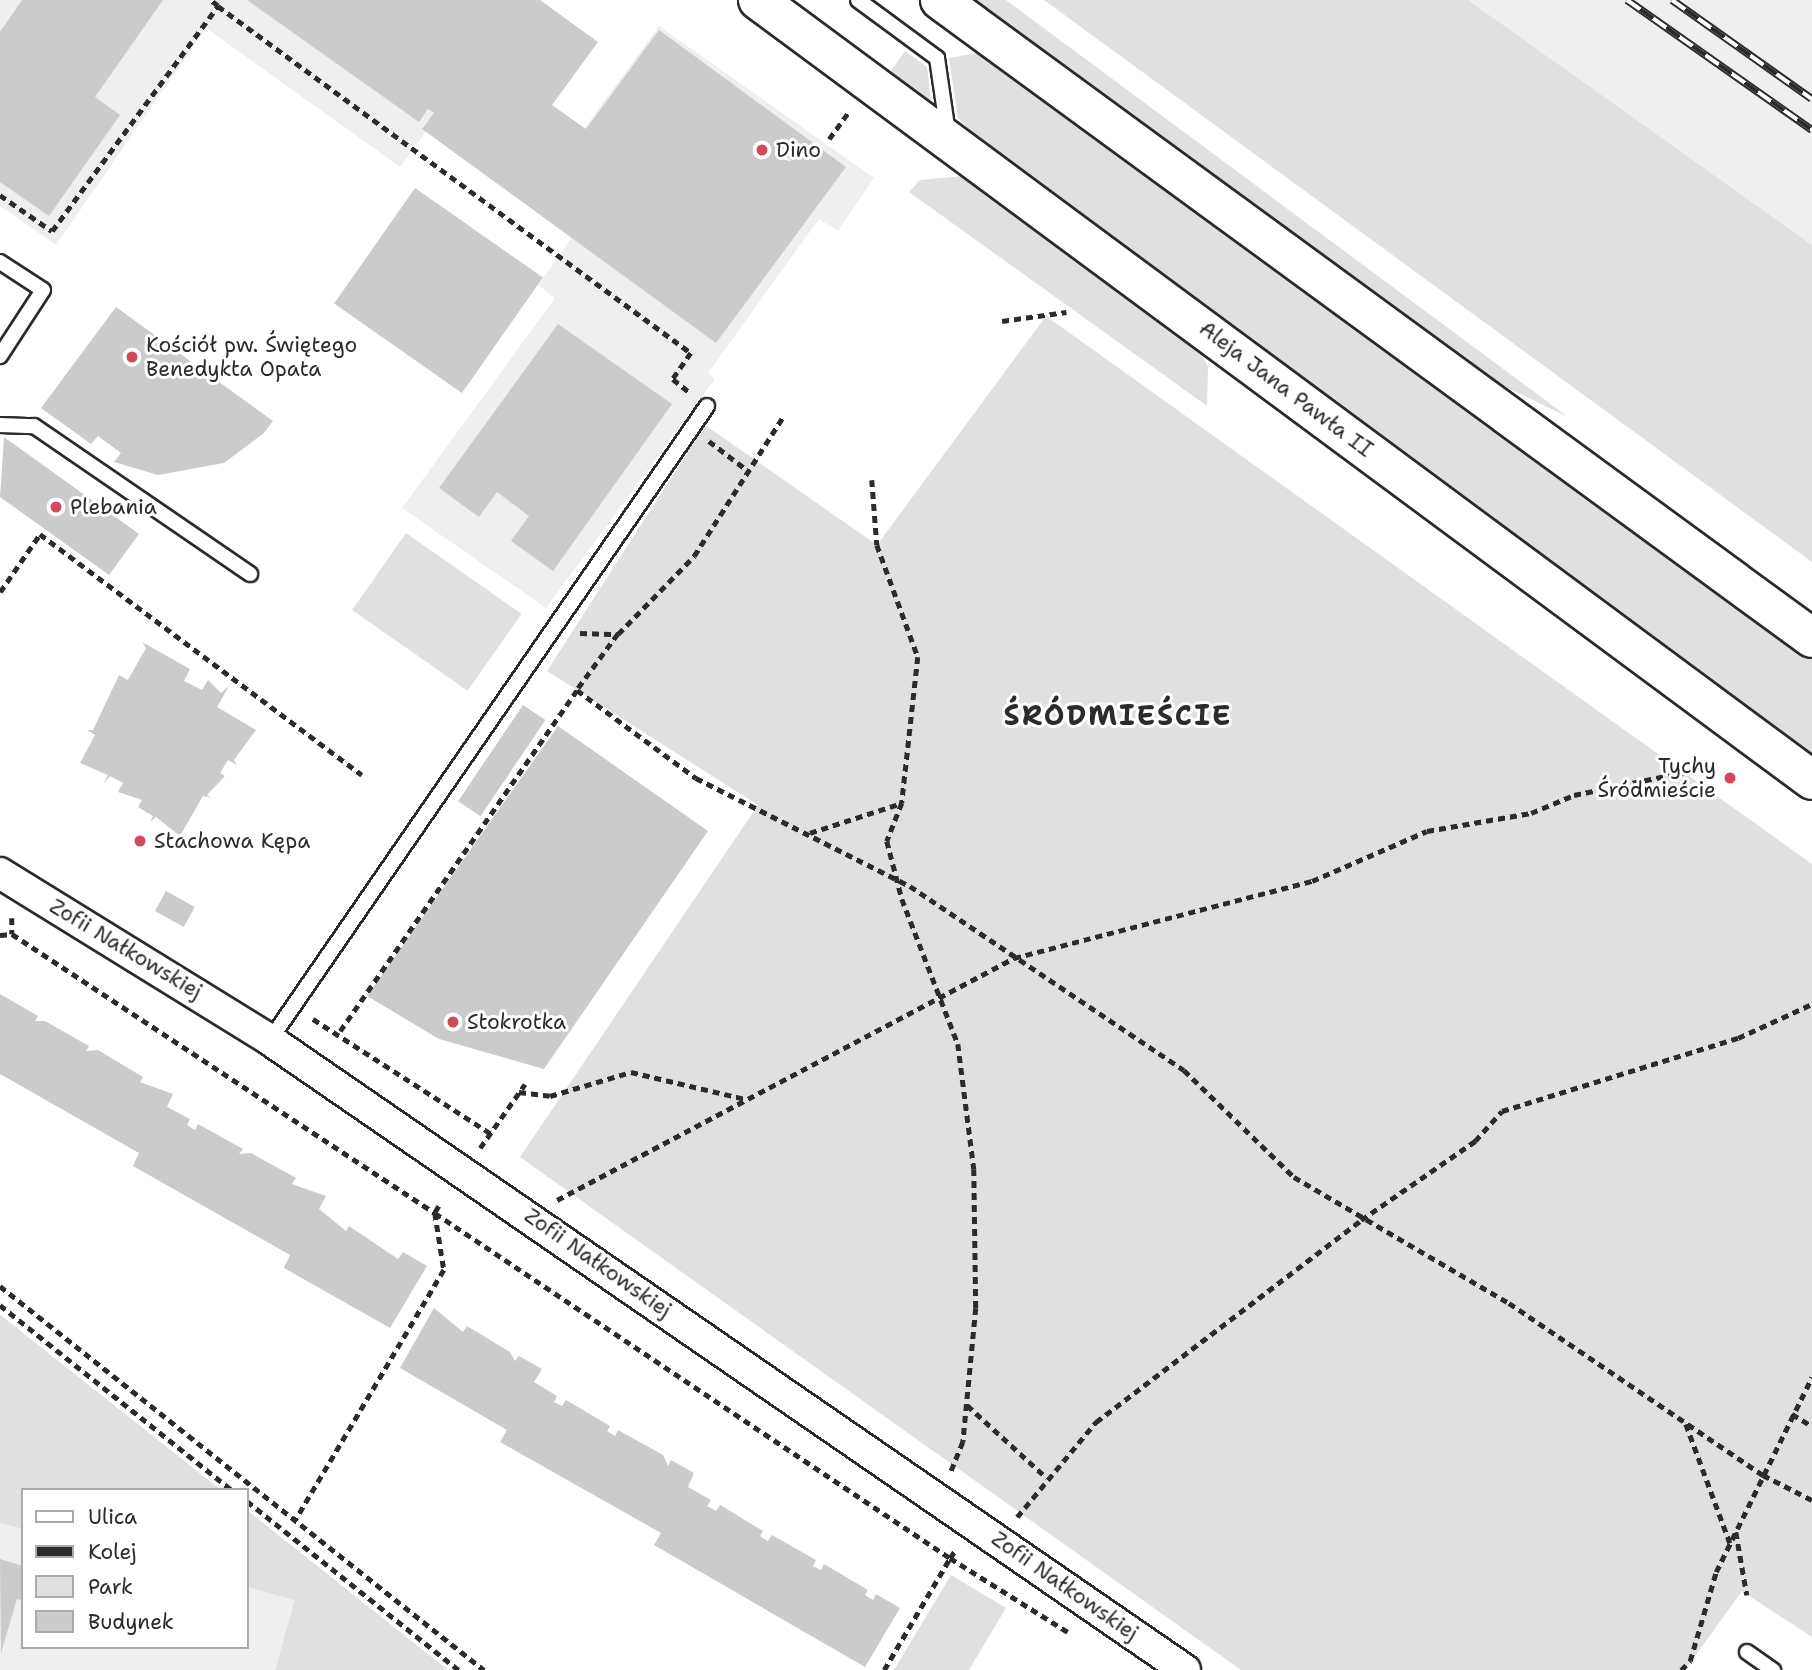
<!DOCTYPE html>
<meta charset="utf-8">
<style>
body{margin:0}
#map{position:relative;width:1812px;height:1670px;overflow:hidden;background:#fff;font-family:"Shantell Sans",sans-serif}
div>[style]{position:absolute}
[style*='--x']{left:calc(var(--x)*1px);top:calc(var(--y)*1px);width:calc(var(--w)*1px);rotate:calc(var(--a)*1deg)}
.built>*{inset:0;background:#efefef}
.green>*{inset:0;background:#e0e0e0;transform-origin:0 0}
.building>*{inset:0;background:#cbcbcb;transform-origin:0 0}
.path>*{height:4.5px;margin-top:-2.25px;transform-origin:0;background:repeating-linear-gradient(90deg,#2b2b2b 0 7px,transparent 0 12px)}
.roads{filter:drop-shadow(2px 0 #2b2b2b) drop-shadow(-2px 0 #2b2b2b) drop-shadow(0 2px #2b2b2b) drop-shadow(0 -2px #2b2b2b)}
.lane>*{height:14px;margin:-7px;padding:0 7px;transform-origin:7px;border-radius:7px;background:#fff}
.street>*{height:30px;margin:-15px;padding:0 15px;transform-origin:15px;border-radius:15px;background:#fff}
.secondary>*{height:38px;margin:-19px;padding:0 19px;transform-origin:19px;border-radius:19px;background:#fff}
.rail>*{height:8px;margin-top:-4px;transform-origin:0;background:repeating-linear-gradient(90deg,#fff 0 16px,#2b2b2b 0 32px);box-sizing:border-box;border-block:2px solid #2b2b2b}
.dots>*{width:19px;height:19px;translate:-50% -50%;box-sizing:border-box;border:4px solid #fff;border-radius:50%}
span{translate:-50% -50%;white-space:nowrap;text-align:center;line-height:1.15;-webkit-text-stroke:6px #fff;paint-order:stroke}
.poi-label{font-size:21px;color:#2b2b2b}
.left{translate:0 -50%;text-align:left}
.right{translate:-100% -50%;text-align:right}
.street-label{font-size:21px;color:#2b2b2b}
.district-label{font-size:28px;color:#2b2b2b;font-weight:700;letter-spacing:2px}
.legend{position:absolute;left:21px;top:1488px;width:228px;height:161px;box-sizing:border-box;background:#fff;border:2px solid #aaa;margin:0;padding:9px 12px;list-style:none;font-size:21px;color:#2b2b2b}
.legend li{display:flex;align-items:center;gap:14px;height:35px}
.legend b{width:35px;border:2px solid #aaa}
</style>
<div id="map">
<div class="built">
<i style="clip-path:polygon(0 0,522px 0,400px 167px,206px 28px,56px 245px,0 206px)"></i>
<i style="clip-path:polygon(1468px 0,1812px 0,1812px 245px,1583px 83px)"></i>
<i style="clip-path:polygon(659px 26px,874px 178px,838px 231px,819px 219px,708px 373px,715px 379px,546px 608px,402px 508px,555px 298px,538px 285px,573px 236px,529px 204px)"></i>
<i style="clip-path:polygon(0 1523px,23px 1529px,23px 1647px,247px 1647px,247px 1587px,296px 1600px,275px 1670px,0 1670px)"></i>
</div>
<div class="green">
<i style="clip-path:polygon(974px 0,1006px 0,1568px 417px,1485px 377px)"></i>
<i style="clip-path:polygon(1044px 0,1468px 0,1812px 245px,1812px 562px)"></i>
<i style="clip-path:polygon(905px 51px,927px 67px,931px 101px,891px 71px)"></i>
<i style="clip-path:polygon(983px 52px,1812px 659px,1812px 759px,974px 134px,958px 118px,949px 58px)"></i>
<i style="clip-path:polygon(963px 176px,1193px 341px,1208px 366px,1207px 406px,909px 192px,920px 180px)"></i>
<i style="clip-path:polygon(1046px 316px,1812px 864px,1812px 1637px,1742px 1591px,1685px 1670px,1241px 1670px,520px 1157px,758px 805px,547px 671px,705px 425px,877px 545px)"></i>
<i style="left:406px;top:533px;width:141px;height:94px;rotate:35deg"></i>
<i style="clip-path:polygon(0 1315px,3px 1317px,221px 1490px,23px 1490px,23px 1529px,0 1523px)"></i>
<i style="clip-path:polygon(247px 1510px,448px 1670px,275px 1670px,295px 1600px,247px 1587px)"></i>
<i style="clip-path:polygon(951px 1575px,1006px 1608px,969px 1670px,894px 1670px)"></i>
</div>
<div class="building">
<i style="clip-path:polygon(22px 0,163px 0,95px 97px,120px 115px,49px 216px,0 182px,0 32px)"></i>
<i style="clip-path:polygon(247px 0,540px 0,598px 42px,552px 105px,586px 129px,659px 30px,846px 167px,716px 343px,422px 129px,434px 113px,428px 109px,419px 122px)"></i>
<i style="left:415px;top:188px;width:156px;height:141px;rotate:35deg"></i>
<i style="clip-path:polygon(116px 307px,273px 421px,264px 433px,224px 463px,158px 475px,114px 462px,121px 453px,98px 436px,91px 444px,41px 408px)"></i>
<i style="clip-path:polygon(558px 324px,672px 404px,553px 571px,511px 541px,529px 516px,497px 492px,479px 517px,439px 488px)"></i>
<i style="clip-path:polygon(4px 437px,139px 534px,109px 575px,0 497px)"></i>
<i style="clip-path:polygon(142px 642px,190px 669px,184px 681px,202px 690px,208px 680px,221px 693px,229px 686px,217px 707px,256px 730px,234px 760px,237px 765px,228px 760px,220px 773px,225px 776px,207px 795px,212px 798px,203px 796px,180px 836px,156px 817px,150px 822px,153px 816px,138px 807px,142px 800px,118px 792px,123px 783px,110px 776px,103px 784px,108px 775px,80px 763px,95px 735px,87px 730px,93px 730px,119px 675px,128px 680px,146px 648px)"></i>
<i style="left:523px;top:705px;width:27px;height:116px;rotate:34deg"></i>
<i style="clip-path:polygon(558px 726px,708px 831px,544px 1069px,439px 1039px,367px 996px)"></i>
<i style="left:166px;top:891px;width:33px;height:23px;rotate:29deg"></i>
<i style="clip-path:polygon(0 994px,38px 1016px,35px 1021px,45px 1021px,89px 1046px,86px 1051px,98px 1050px,143px 1077px,140px 1082px,173px 1094px,167px 1107px,190px 1119px,187px 1125px,195px 1130px,198px 1124px,243px 1149px,239px 1154px,251px 1153px,296px 1178px,292px 1184px,326px 1196px,319px 1209px,346px 1231px,349px 1226px,398px 1259px,403px 1252px,427px 1266px,390px 1328px,284px 1268px,290px 1255px,133px 1166px,139px 1153px,0 1074px)"></i>
<i style="clip-path:polygon(434px 1308px,463px 1332px,467px 1326px,510px 1352px,515px 1361px,519px 1356px,542px 1369px,534px 1382px,557px 1396px,554px 1402px,562px 1406px,566px 1400px,610px 1426px,607px 1431px,615px 1436px,618px 1430px,663px 1455px,668px 1466px,671px 1460px,694px 1473px,688px 1487px,711px 1500px,707px 1506px,716px 1511px,720px 1505px,763px 1531px,760px 1536px,768px 1541px,772px 1535px,816px 1560px,813px 1566px,821px 1570px,824px 1564px,868px 1590px,865px 1595px,873px 1600px,876px 1594px,900px 1608px,865px 1667px,654px 1545px,661px 1533px,500px 1442px,507px 1430px,400px 1368px)"></i>
<i style="clip-path:polygon(0 1559px,23px 1566px,23px 1600px,17px 1599px,1px 1653px)"></i>
</div>
<div class="path">
<i style="--x:218;--y:6;--w:587;--a:36.26"></i>
<i style="--x:691;--y:353;--w:32;--a:125"></i>
<i style="--x:673;--y:379;--w:22;--a:39"></i>
<i style="--x:829;--y:139;--w:34;--a:-54"></i>
<i style="--x:0;--y:195;--w:63;--a:34.7"></i>
<i style="--x:52;--y:231;--w:280;--a:-53.6"></i>
<i style="--x:218;--y:6;--w:10;--a:-143"></i>
<i style="--x:1002;--y:321;--w:65;--a:-8"></i>
<i style="--x:709;--y:441;--w:48;--a:37.3"></i>
<i style="--x:872;--y:480;--w:65;--a:85.6"></i>
<i style="--x:877;--y:545;--w:119;--a:69.9"></i>
<i style="--x:918;--y:657;--w:147;--a:96.3"></i>
<i style="--x:902;--y:803;--w:41;--a:111.5"></i>
<i style="--x:887;--y:841;--w:60;--a:75.5"></i>
<i style="--x:902;--y:899;--w:155;--a:68.9"></i>
<i style="--x:958;--y:1044;--w:126;--a:82.7"></i>
<i style="--x:974;--y:1169;--w:139;--a:89.2"></i>
<i style="--x:976;--y:1308;--w:135;--a:95.5"></i>
<i style="--x:963;--y:1442;--w:32;--a:112"></i>
<i style="--x:0;--y:592;--w:70;--a:-55.4"></i>
<i style="--x:40;--y:534;--w:402;--a:36.8"></i>
<i style="--x:580;--y:633;--w:38;--a:2"></i>
<i style="--x:618;--y:634;--w:109;--a:-45.7"></i>
<i style="--x:694;--y:556;--w:165;--a:-57.4"></i>
<i style="--x:618;--y:634;--w:69;--a:126.2"></i>
<i style="--x:577;--y:690;--w:148;--a:36.5"></i>
<i style="--x:696;--y:778;--w:240;--a:26.8"></i>
<i style="--x:910;--y:886;--w:330;--a:33.9"></i>
<i style="--x:1184;--y:1070;--w:153;--a:44.2"></i>
<i style="--x:1294;--y:1177;--w:249;--a:30.4"></i>
<i style="--x:1509;--y:1303;--w:307;--a:34.1"></i>
<i style="--x:1763;--y:1475;--w:55;--a:27"></i>
<i style="--x:810;--y:833;--w:97;--a:-18.1"></i>
<i style="--x:12;--y:918;--w:16;--a:90"></i>
<i style="--x:0;--y:935;--w:12;--a:-5"></i>
<i style="--x:12;--y:934;--w:507;--a:33.41"></i>
<i style="--x:435;--y:1213;--w:58;--a:81"></i>
<i style="--x:444;--y:1270;--w:290;--a:120.7"></i>
<i style="--x:313;--y:1019;--w:211;--a:32.8"></i>
<i style="--x:340;--y:1031;--w:415;--a:-55.2"></i>
<i style="--x:519;--y:1092;--w:31;--a:7"></i>
<i style="--x:550;--y:1096;--w:84;--a:-16.5"></i>
<i style="--x:631;--y:1072;--w:117;--a:13.3"></i>
<i style="--x:480;--y:1148;--w:78;--a:-54.9"></i>
<i style="--x:557;--y:1200;--w:517;--a:-27.9"></i>
<i style="--x:1014;--y:958;--w:308;--a:-14.5"></i>
<i style="--x:1312;--y:881;--w:125;--a:-23.5"></i>
<i style="--x:1427;--y:831;--w:106;--a:-9.8"></i>
<i style="--x:1531;--y:813;--w:47;--a:-22.7"></i>
<i style="--x:1574;--y:795;--w:138;--a:-11.7"></i>
<i style="--x:439;--y:1206;--w:8;--a:120"></i>
<i style="--x:435;--y:1213;--w:620;--a:33.82"></i>
<i style="--x:950;--y:1558;--w:11;--a:-56"></i>
<i style="--x:0;--y:1286;--w:618;--a:38.43"></i>
<i style="--x:0;--y:1305;--w:297;--a:38.6"></i>
<i style="--x:967;--y:1405;--w:108;--a:42.4"></i>
<i style="--x:1792;--y:1414;--w:23;--a:31"></i>
<i style="--x:1686;--y:1424;--w:127;--a:69.7"></i>
<i style="--x:247;--y:1501;--w:271;--a:38.6"></i>
<i style="--x:1017;--y:1517;--w:124;--a:-50.3"></i>
<i style="--x:1096;--y:1422;--w:333;--a:-37.3"></i>
<i style="--x:1361;--y:1220;--w:139;--a:-34.7"></i>
<i style="--x:1475;--y:1141;--w:40;--a:-48"></i>
<i style="--x:1502;--y:1111;--w:247;--a:-17.2"></i>
<i style="--x:1738;--y:1038;--w:81;--a:-24.7"></i>
<i style="--x:1736;--y:1532;--w:64;--a:80.1"></i>
<i style="--x:884;--y:1670;--w:130;--a:-59.5"></i>
<i style="--x:950;--y:1558;--w:139;--a:32.1"></i>
<i style="--x:1681;--y:1670;--w:13;--a:-45"></i>
<i style="--x:1690;--y:1661;--w:93;--a:-73.7"></i>
<i style="--x:1716;--y:1572;--w:217;--a:-63.8"></i>
</div>
<div class="roads">
<div class="lane">
<i style="--x:858;--y:0;--w:98;--a:36.3"></i>
<i style="--x:937;--y:58;--w:76;--a:81.7"></i>
<i style="--x:0;--y:262;--w:51;--a:33.1"></i>
<i style="--x:43;--y:290;--w:79;--a:123.1"></i>
<i style="--x:0;--y:425;--w:34;--a:2"></i>
<i style="--x:34;--y:426;--w:262;--a:34.4"></i>
<i style="--x:270;--y:1040;--w:770;--a:-55.42"></i>
<i style="--x:1747;--y:1652;--w:32;--a:35"></i>
</div>
<div class="street">
<i style="--x:0;--y:873;--w:317;--a:31.7"></i>
<i style="--x:270;--y:1040;--w:1111;--a:34.55"></i>
</div>
<div class="secondary">
<i style="--x:758;--y:0;--w:1311;--a:36.5"></i>
<i style="--x:940;--y:0;--w:1080;--a:36.19"></i>
</div>
</div>
<div class="rail">
<i style="--x:1627;--y:0;--w:226;--a:35.1"></i>
<i style="--x:1672;--y:0;--w:171;--a:35.3"></i>
</div>
<div class="dots">
<i style="left:762px;top:150px;background:#d1495b"></i>
<i style="left:132px;top:357px;background:#d1495b"></i>
<i style="left:56px;top:507px;background:#d1495b"></i>
<i style="left:1730px;top:778px;background:#d1495b"></i>
<i style="left:140px;top:841px;background:#d1495b"></i>
<i style="left:453px;top:1022px;background:#d1495b"></i>
</div>
<div class="poi-label">
<span class="left" style="left:776px;top:150px">Dino</span>
<span class="left" style="left:146px;top:357px">Kościół pw. Świętego<br>Benedykta Opata</span>
<span class="left" style="left:70px;top:507px">Plebania</span>
<span class="right" style="left:1716px;top:778px">Tychy<br>Śródmieście</span>
<span class="left" style="left:154px;top:841px">Stachowa Kępa</span>
<span class="left" style="left:467px;top:1022px">Stokrotka</span>
</div>
<div class="street-label">
<span style="left:1286px;top:389px;rotate:37deg">Aleja Jana Pawła II</span>
<span style="left:126px;top:949px;rotate:31deg">Zofii Nałkowskiej</span>
<span style="left:598px;top:1263px;rotate:35deg">Zofii Nałkowskiej</span>
<span style="left:1065px;top:1586px;rotate:35deg">Zofii Nałkowskiej</span>
</div>
<div class="district-label">
<span style="left:1118px;top:715px">ŚRÓDMIEŚCIE</span>
</div>
<ul class="legend">
<li><b style="height:9px;background:#fff"></b>Ulica</li>
<li><b style="height:9px;background:#2b2b2b"></b>Kolej</li>
<li><b style="height:19px;background:#e0e0e0"></b>Park</li>
<li><b style="height:19px;background:#cbcbcb"></b>Budynek</li>
</ul>
</div>
